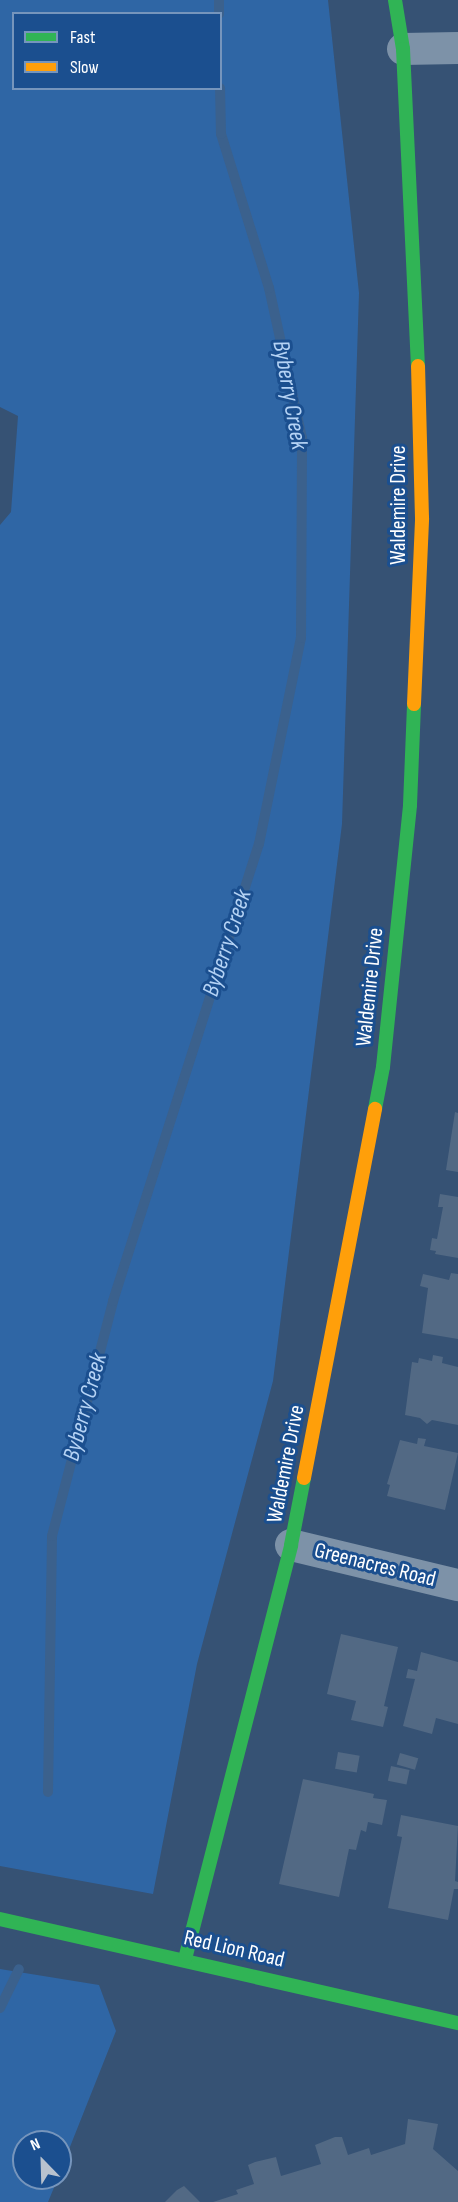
<!DOCTYPE html>
<style>
body{margin:0}
#map{position:relative;width:458px;height:2202px;overflow:hidden;background:#365274;font-family:"Sofia Sans Condensed",sans-serif}
div>[style]{position:absolute}
[style*='--x']{left:calc(var(--x)*1px);top:calc(var(--y)*1px);width:calc(var(--w)*1px);rotate:calc(var(--a)*1deg)}
.green>*{inset:0;background:#2f66a5}
.stream>*{height:10px;margin:-5px;padding:0 5px;transform-origin:5px;border-radius:5px;background:#3b618d}
.building>*{inset:0;background:#526984;transform-origin:0 0}
.street>*{height:32px;margin:-16px;padding:0 16px;transform-origin:16px;border-radius:16px;background:#7d92a8}
.fast>*{height:14px;margin:-7px;padding:0 7px;transform-origin:7px;border-radius:7px;background:#30b455}
.slow>*{height:14px;margin:-7px;padding:0 7px;transform-origin:7px;border-radius:7px;background:#ff9f0a}
span{translate:-50% -50%;white-space:nowrap;text-align:center;line-height:1.15;-webkit-text-stroke:6px #1b4f8f;paint-order:stroke}
.street-label{font-size:22px;color:#fff}
.water-label{font-size:24px;color:#b5d3f5;font-style:italic}
.legend{position:absolute;left:12px;top:12px;width:210px;height:78px;box-sizing:border-box;background:#1b4f8f;border:2px solid #7695bc;margin:0;padding:8px 10px;list-style:none;font-size:18px;color:#fff}
.legend li{display:flex;align-items:center;gap:12px;height:30px}
.legend b{width:30px;border:2px solid #7695bc}
.north{position:absolute;left:12px;top:2130px;width:60px;height:60px;box-sizing:border-box;background:#1b4f8f;border:2px solid #7695bc;border-radius:50%;rotate:337deg;font-size:16px;font-weight:700;line-height:24px;text-align:center;color:#fff}
.north::after{content:'';display:block;margin:auto;width:21px;height:27px;background:#b9c2ce;clip-path:polygon(50% 0,100% 100%,50% 72%,0 100%)}
</style>
<div id="map">
<div class="green">
<i style="clip-path:polygon(evenodd,0 0,328px 0,359px 293px,342px 824px,273px 1381px,197px 1664px,153px 1894px,0 1866px,0 525px,11px 512px,18px 416px,0 407px,0 0,14px 14px,220px 14px,220px 88px,14px 88px,14px 14px)"></i>
<i style="clip-path:polygon(0 1969px,99px 1985px,116px 2031px,60px 2172px,60px 2142px,24px 2142px,24px 2178px,58px 2178px,48px 2202px,0 2202px)"></i>
</div>
<div class="stream">
<i style="--x:219;--y:0;--w:14;--a:90"></i>
<i style="--x:48;--y:1792;--w:256;--a:-89.1"></i>
<i style="--x:52;--y:1536;--w:243;--a:-75.4"></i>
<i style="--x:113;--y:1301;--w:480;--a:-72.3"></i>
<i style="--x:259;--y:844;--w:210;--a:-78.5"></i>
<i style="--x:301;--y:638;--w:200;--a:-89.7"></i>
<i style="--x:302;--y:438;--w:154;--a:-102.4"></i>
<i style="--x:269;--y:288;--w:161;--a:-107.3"></i>
<i style="--x:221;--y:134;--w:46;--a:-91.2"></i>
<i style="--x:0;--y:2008;--w:43;--a:-64"></i>
</div>
<div class="building">
<i style="clip-path:polygon(455px 1112px,458px 1113px,458px 1172px,446px 1170px)"></i>
<i style="clip-path:polygon(440px 1194px,458px 1197px,458px 1258px,435px 1254px,436px 1251px,430px 1250px,432px 1238px,437px 1239px,443px 1207px,438px 1207px)"></i>
<i style="clip-path:polygon(451px 1273px,458px 1274px,458px 1339px,422px 1333px,428px 1288px,420px 1286px,423px 1274px,449px 1280px)"></i>
<i style="clip-path:polygon(433px 1355px,443px 1357px,442px 1363px,458px 1367px,458px 1425px,432px 1420px,427px 1424px,420px 1418px,405px 1415px,412px 1362px,418px 1363px,419px 1358px,432px 1361px)"></i>
<i style="clip-path:polygon(418px 1438px,426px 1439px,424px 1446px,458px 1453px,445px 1510px,387px 1496px,390px 1485px,387px 1484px,400px 1440px,417px 1444px)"></i>
<i style="clip-path:polygon(341px 1634px,398px 1647px,384px 1706px,388px 1707px,383px 1727px,351px 1720px,356px 1701px,327px 1694px)"></i>
<i style="clip-path:polygon(421px 1652px,458px 1662px,458px 1724px,436px 1718px,432px 1734px,403px 1726px,415px 1679px,406px 1678px,408px 1669px,417px 1671px)"></i>
<i style="left:338px;top:1752px;width:22px;height:17px;rotate:10deg"></i>
<i style="left:400px;top:1753px;width:19px;height:12px;rotate:16deg"></i>
<i style="left:391px;top:1766px;width:19px;height:15px;rotate:12deg"></i>
<i style="clip-path:polygon(303px 1779px,374px 1794px,373px 1798px,387px 1800px,382px 1825px,368px 1822px,366px 1832px,361px 1830px,356px 1850px,349px 1849px,339px 1897px,279px 1884px)"></i>
<i style="clip-path:polygon(401px 1815px,458px 1826px,455px 1881px,458px 1882px,458px 1889px,454px 1889px,448px 1920px,388px 1908px,402px 1837px,397px 1836px)"></i>
<i style="clip-path:polygon(408px 2119px,438px 2124px,433px 2149px,458px 2171px,458px 2202px,213px 2202px,238px 2194px,236px 2190px,254px 2184px,248px 2165px,255px 2162px,276px 2157px,281px 2176px,321px 2164px,315px 2145px,335px 2137px,342px 2137px,348px 2155px,369px 2148px,371px 2155px,405px 2144px)"></i>
<i style="clip-path:polygon(184px 2186px,200px 2202px,165px 2202px,177px 2190px)"></i>
</div>
<div class="street">
<i style="--x:403;--y:49;--w:55;--a:-1"></i>
<i style="--x:291;--y:1545;--w:172;--a:13.5"></i>
</div>
<div class="fast">
<i style="--x:395;--y:0;--w:50;--a:80.7"></i>
<i style="--x:403;--y:49;--w:317;--a:87.3"></i>
<i style="--x:375;--y:1109;--w:43;--a:-79.2"></i>
<i style="--x:383;--y:1067;--w:263;--a:-84.1"></i>
<i style="--x:410;--y:805;--w:101;--a:-87.7"></i>
<i style="--x:0;--y:1919;--w:470;--a:12.8"></i>
<i style="--x:185;--y:1959;--w:427;--a:-75.6"></i>
<i style="--x:291;--y:1545;--w:68;--a:-79"></i>
</div>
<div class="slow">
<i style="--x:414;--y:704;--w:186;--a:-87.5"></i>
<i style="--x:422;--y:518;--w:152;--a:-91.5"></i>
<i style="--x:304;--y:1478;--w:376;--a:-79.1"></i>
</div>
<div class="street-label">
<span style="left:399px;top:505px;rotate:-90deg">Waldemire Drive</span>
<span style="left:370px;top:987px;rotate:-84deg">Waldemire Drive</span>
<span style="left:286px;top:1464px;rotate:-79deg">Waldemire Drive</span>
<span style="left:375px;top:1565px;rotate:14deg">Greenacres Road</span>
<span style="left:234px;top:1949px;rotate:13deg">Red Lion Road</span>
</div>
<div class="water-label">
<span style="left:290px;top:395px;rotate:80deg">Byberry Creek</span>
<span style="left:227px;top:943px;rotate:-72deg">Byberry Creek</span>
<span style="left:85px;top:1407px;rotate:-75deg">Byberry Creek</span>
</div>
<ul class="legend">
<li><b style="height:8px;background:#30b455"></b>Fast</li>
<li><b style="height:8px;background:#ff9f0a"></b>Slow</li>
</ul>
<div class="north">N</div>
</div>
